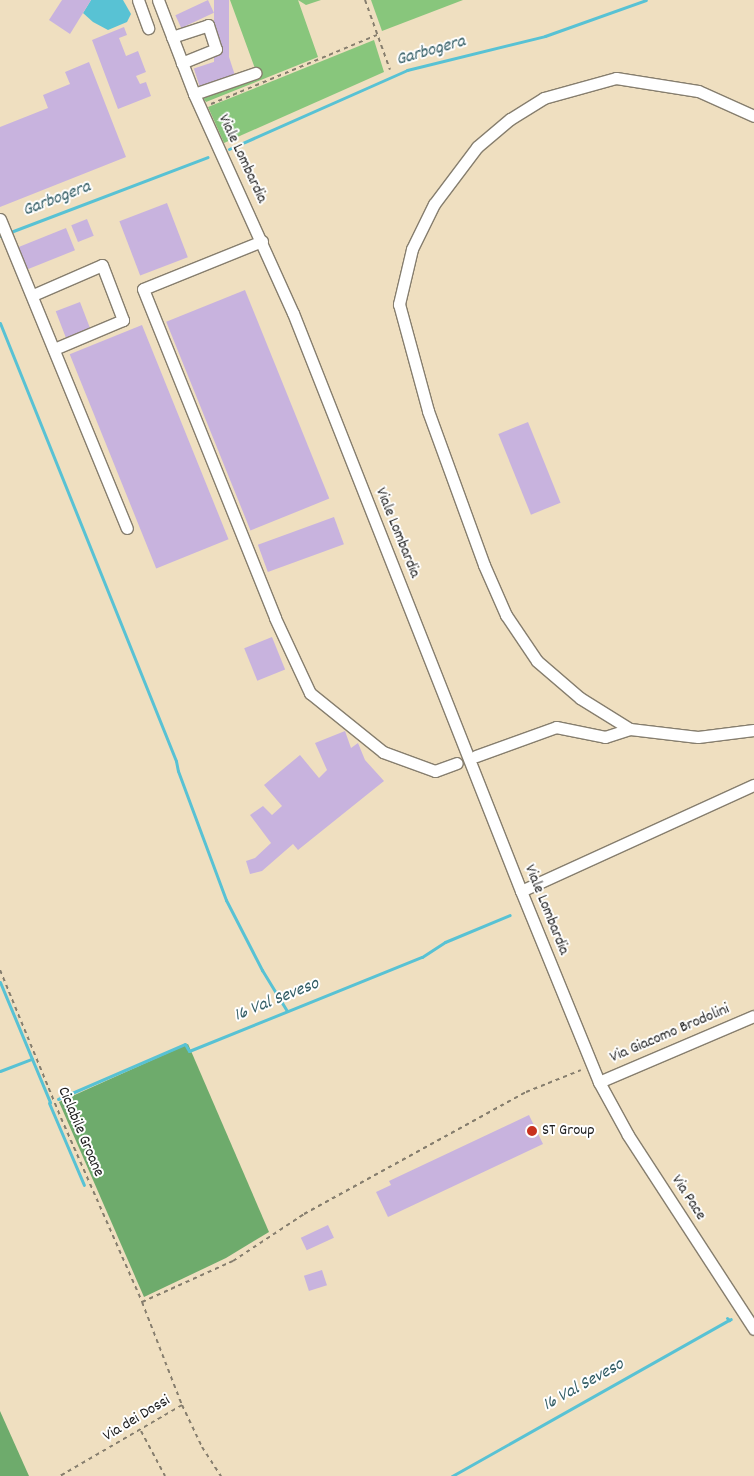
<!DOCTYPE html>
<style>
body{margin:0}
#map{position:relative;width:754px;height:1476px;overflow:hidden;background:#efdfc0;font-family:Dekko,sans-serif}
div>[style]{position:absolute}
[style*='--x']{left:calc(var(--x)*1px);top:calc(var(--y)*1px);width:calc(var(--w)*1px);rotate:calc(var(--a)*1deg)}
.green>*{inset:0;background:#88c67c}
.forest>*{inset:0;background:#6eab6c}
.water>*{inset:0;background:#58c2d4}
.stream>*{height:3px;margin:-1.5px;padding:0 1.5px;transform-origin:1.5px;border-radius:1.5px;background:#58c2d4}
.building>*{inset:0;background:#c8b3de;transform-origin:0 0}
.path>*{height:2px;margin-top:-1px;transform-origin:0;background:repeating-linear-gradient(90deg,#867e6e 0 4px,transparent 0 8px)}
.roads{filter:drop-shadow(1px 0 #867e6e) drop-shadow(-1px 0 #867e6e) drop-shadow(0 1px #867e6e) drop-shadow(0 -1px #867e6e)}
.minor>*{height:11px;margin:-5.5px;padding:0 5.5px;transform-origin:5.5px;border-radius:5.5px;background:#fff}
.dots>*{width:14px;height:14px;translate:-50% -50%;box-sizing:border-box;border:2px solid #fff;border-radius:50%}
span{translate:-50% -50%;white-space:nowrap;text-align:center;line-height:1.15;-webkit-text-stroke:4px #fff;paint-order:stroke}
.street-label{font-size:16px;color:#1c1c1c}
.poi-label{font-size:16px;color:#1c1c1c}
.left{translate:0 -50%;text-align:left}
.water-label{font-size:18px;color:#345e66;font-style:italic}
</style>
<div id="map">
<div class="green">
<i style="clip-path:polygon(230px 0,321px 0,306px 5px,298px 0,318px 57px,206px 102px,201px 95px,257px 74px)"></i>
<i style="clip-path:polygon(371px 0,463px 0,382px 31px)"></i>
<i style="clip-path:polygon(374px 40px,384px 72px,224px 143px,208px 107px)"></i>
</div>
<div class="forest">
<i style="clip-path:polygon(188px 1044px,269px 1232px,226px 1258px,144px 1297px,59px 1102px)"></i>
<i style="clip-path:polygon(0 1411px,29px 1476px,0 1476px)"></i>
</div>
<div class="water">
<i style="clip-path:polygon(91px 0,123px 0,131px 14px,127px 22px,108px 30px,93px 22px,83px 13px)"></i>
</div>
<div class="stream">
<i style="--x:229;--y:149;--w:195;--a:-23.9"></i>
<i style="--x:407;--y:70;--w:142;--a:-13.8"></i>
<i style="--x:545;--y:36;--w:107;--a:-19.6"></i>
<i style="--x:0;--y:236;--w:222;--a:-20.8"></i>
<i style="--x:0;--y:323;--w:472;--a:68.1"></i>
<i style="--x:176;--y:761;--w:10;--a:79"></i>
<i style="--x:178;--y:771;--w:138;--a:69.6"></i>
<i style="--x:226;--y:900;--w:79;--a:62.8"></i>
<i style="--x:262;--y:970;--w:48;--a:58.6"></i>
<i style="--x:0;--y:982;--w:83;--a:67.4"></i>
<i style="--x:0;--y:1071;--w:34;--a:-21"></i>
<i style="--x:32;--y:1059;--w:47;--a:67.3"></i>
<i style="--x:58;--y:1099;--w:138;--a:-23.4"></i>
<i style="--x:185;--y:1044;--w:8;--a:60"></i>
<i style="--x:189;--y:1051;--w:251;--a:-22"></i>
<i style="--x:422;--y:957;--w:27;--a:-33"></i>
<i style="--x:445;--y:942;--w:70;--a:-22.6"></i>
<i style="--x:49;--y:1103;--w:89;--a:66.9"></i>
<i style="--x:727;--y:1318;--w:3;--a:45"></i>
<i style="--x:729;--y:1320;--w:2;--a:-27"></i>
<i style="--x:452;--y:1476;--w:318;--a:-29.4"></i>
</div>
<div class="building">
<i style="clip-path:polygon(62px 0,91px 0,70px 34px,49px 20px)"></i>
<i style="left:208px;top:0;width:14px;height:36px;rotate:65deg"></i>
<i style="left:214px;top:0;width:15px;height:75px"></i>
<i style="clip-path:polygon(124px 27px,127px 35px,119px 38px,126px 56px,138px 51px,146px 72px,136px 76px,140px 84px,146px 82px,151px 96px,118px 109px,92px 40px)"></i>
<i style="left:229px;top:57px;width:20px;height:37px;rotate:72deg"></i>
<i style="clip-path:polygon(89px 62px,126px 157px,0 207px,0 127px,48px 108px,43px 95px,70px 84px,65px 72px)"></i>
<i style="left:167px;top:203px;width:58px;height:51px;rotate:69deg"></i>
<i style="left:87px;top:219px;width:18px;height:17px;rotate:68deg"></i>
<i style="left:66px;top:228px;width:24px;height:53px;rotate:68deg"></i>
<i style="left:245px;top:290px;width:225px;height:85px;rotate:68deg"></i>
<i style="left:80px;top:302px;width:30px;height:26px;rotate:69deg"></i>
<i style="left:142px;top:325px;width:231px;height:78px;rotate:68deg"></i>
<i style="left:528px;top:422px;width:87px;height:32px;rotate:68deg"></i>
<i style="left:334px;top:517px;width:29px;height:81px;rotate:70deg"></i>
<i style="left:272px;top:637px;width:35px;height:30px;rotate:68deg"></i>
<i style="clip-path:polygon(345px 731px,351px 748px,358px 743px,365px 760px,384px 781px,298px 850px,293px 844px,262px 871px,250px 874px,246px 861px,255px 858px,271px 843px,250px 815px,263px 806px,272px 815px,282px 806px,264px 785px,300px 755px,319px 778px,327px 770px,315px 743px)"></i>
<i style="clip-path:polygon(529px 1115px,543px 1144px,388px 1217px,376px 1192px,391px 1185px,389px 1181px)"></i>
<i style="left:328px;top:1225px;width:14px;height:30px;rotate:65deg"></i>
<i style="left:322px;top:1270px;width:16px;height:19px;rotate:72deg"></i>
</div>
<div class="path">
<i style="--x:365;--y:0;--w:74;--a:70.3"></i>
<i style="--x:211;--y:104;--w:180;--a:-22.6"></i>
<i style="--x:0;--y:970;--w:160;--a:67.6"></i>
<i style="--x:61;--y:1118;--w:201;--a:66.2"></i>
<i style="--x:142;--y:1302;--w:110;--a:68.8"></i>
<i style="--x:182;--y:1405;--w:141;--a:149.8"></i>
<i style="--x:142;--y:1302;--w:100;--a:-24.3"></i>
<i style="--x:233;--y:1261;--w:85;--a:-33.5"></i>
<i style="--x:304;--y:1214;--w:253;--a:-28.8"></i>
<i style="--x:526;--y:1092;--w:59;--a:-21.8"></i>
<i style="--x:182;--y:1405;--w:47;--a:64.5"></i>
<i style="--x:202;--y:1447;--w:35;--a:57"></i>
<i style="--x:141;--y:1431;--w:51;--a:61.9"></i>
</div>
<div class="roads">
<div class="minor">
<i style="--x:138;--y:0;--w:30;--a:70"></i>
<i style="--x:158;--y:0;--w:101;--a:69"></i>
<i style="--x:194;--y:94;--w:240;--a:65.7"></i>
<i style="--x:293;--y:313;--w:621;--a:68.47"></i>
<i style="--x:521;--y:891;--w:206;--a:67.8"></i>
<i style="--x:599;--y:1082;--w:60;--a:61.3"></i>
<i style="--x:628;--y:1135;--w:231;--a:57"></i>
<i style="--x:172;--y:37;--w:38;--a:-18"></i>
<i style="--x:208;--y:25;--w:25;--a:72"></i>
<i style="--x:216;--y:49;--w:37;--a:158"></i>
<i style="--x:194;--y:94;--w:65;--a:-19"></i>
<i style="--x:754;--y:116;--w:61;--a:-155.9"></i>
<i style="--x:698;--y:91;--w:83;--a:-171"></i>
<i style="--x:616;--y:78;--w:75;--a:164.5"></i>
<i style="--x:544;--y:98;--w:40;--a:148"></i>
<i style="--x:510;--y:119;--w:43;--a:139.7"></i>
<i style="--x:477;--y:147;--w:71;--a:127"></i>
<i style="--x:434;--y:204;--w:50;--a:116.1"></i>
<i style="--x:412;--y:249;--w:57;--a:103.3"></i>
<i style="--x:399;--y:304;--w:111;--a:74.8"></i>
<i style="--x:428;--y:411;--w:164;--a:70"></i>
<i style="--x:484;--y:565;--w:55;--a:66.3"></i>
<i style="--x:506;--y:615;--w:55;--a:56"></i>
<i style="--x:537;--y:661;--w:57;--a:40.7"></i>
<i style="--x:580;--y:698;--w:59;--a:31.8"></i>
<i style="--x:630;--y:729;--w:68;--a:6.7"></i>
<i style="--x:698;--y:737;--w:56;--a:-7.1"></i>
<i style="--x:0;--y:219;--w:334;--a:67.7"></i>
<i style="--x:262;--y:241;--w:128;--a:158"></i>
<i style="--x:143;--y:289;--w:354;--a:68.1"></i>
<i style="--x:275;--y:618;--w:83;--a:65"></i>
<i style="--x:310;--y:693;--w:94;--a:38.9"></i>
<i style="--x:383;--y:752;--w:55;--a:20.1"></i>
<i style="--x:435;--y:771;--w:23;--a:-20"></i>
<i style="--x:33;--y:295;--w:75;--a:-23.5"></i>
<i style="--x:102;--y:265;--w:59;--a:69.1"></i>
<i style="--x:123;--y:320;--w:75;--a:157.2"></i>
<i style="--x:476;--y:756;--w:85;--a:-19.9"></i>
<i style="--x:556;--y:727;--w:50;--a:11.5"></i>
<i style="--x:605;--y:737;--w:26;--a:-18"></i>
<i style="--x:521;--y:891;--w:256;--a:-24.5"></i>
<i style="--x:599;--y:1082;--w:168;--a:-23.1"></i>
</div>
</div>
<div class="dots">
<i style="left:532px;top:1131px;background:#c8321e"></i>
</div>
<div class="street-label">
<span style="left:242px;top:159px;rotate:65deg">Viale Lombardia</span>
<span style="left:397px;top:533px;rotate:68deg">Viale Lombardia</span>
<span style="left:546px;top:910px;rotate:68deg">Viale Lombardia</span>
<span style="left:670px;top:1034px;rotate:-23deg">Via Giacomo Brodolini</span>
<span style="left:80px;top:1132px;rotate:67deg">Ciclabile Groane</span>
<span style="left:688px;top:1198px;rotate:57deg">Via Pace</span>
<span style="left:137px;top:1419px;rotate:-31deg">Via dei Dossi</span>
</div>
<div class="poi-label">
<span class="left" style="left:542px;top:1131px">ST Group</span>
</div>
<div class="water-label">
<span style="left:431px;top:52px;rotate:-16deg">Garbogera</span>
<span style="left:57px;top:200px;rotate:-21deg">Garbogera</span>
<span style="left:277px;top:1001px;rotate:-22deg">16 Val Seveso</span>
<span style="left:584px;top:1386px;rotate:-29deg">16 Val Seveso</span>
</div>
</div>
